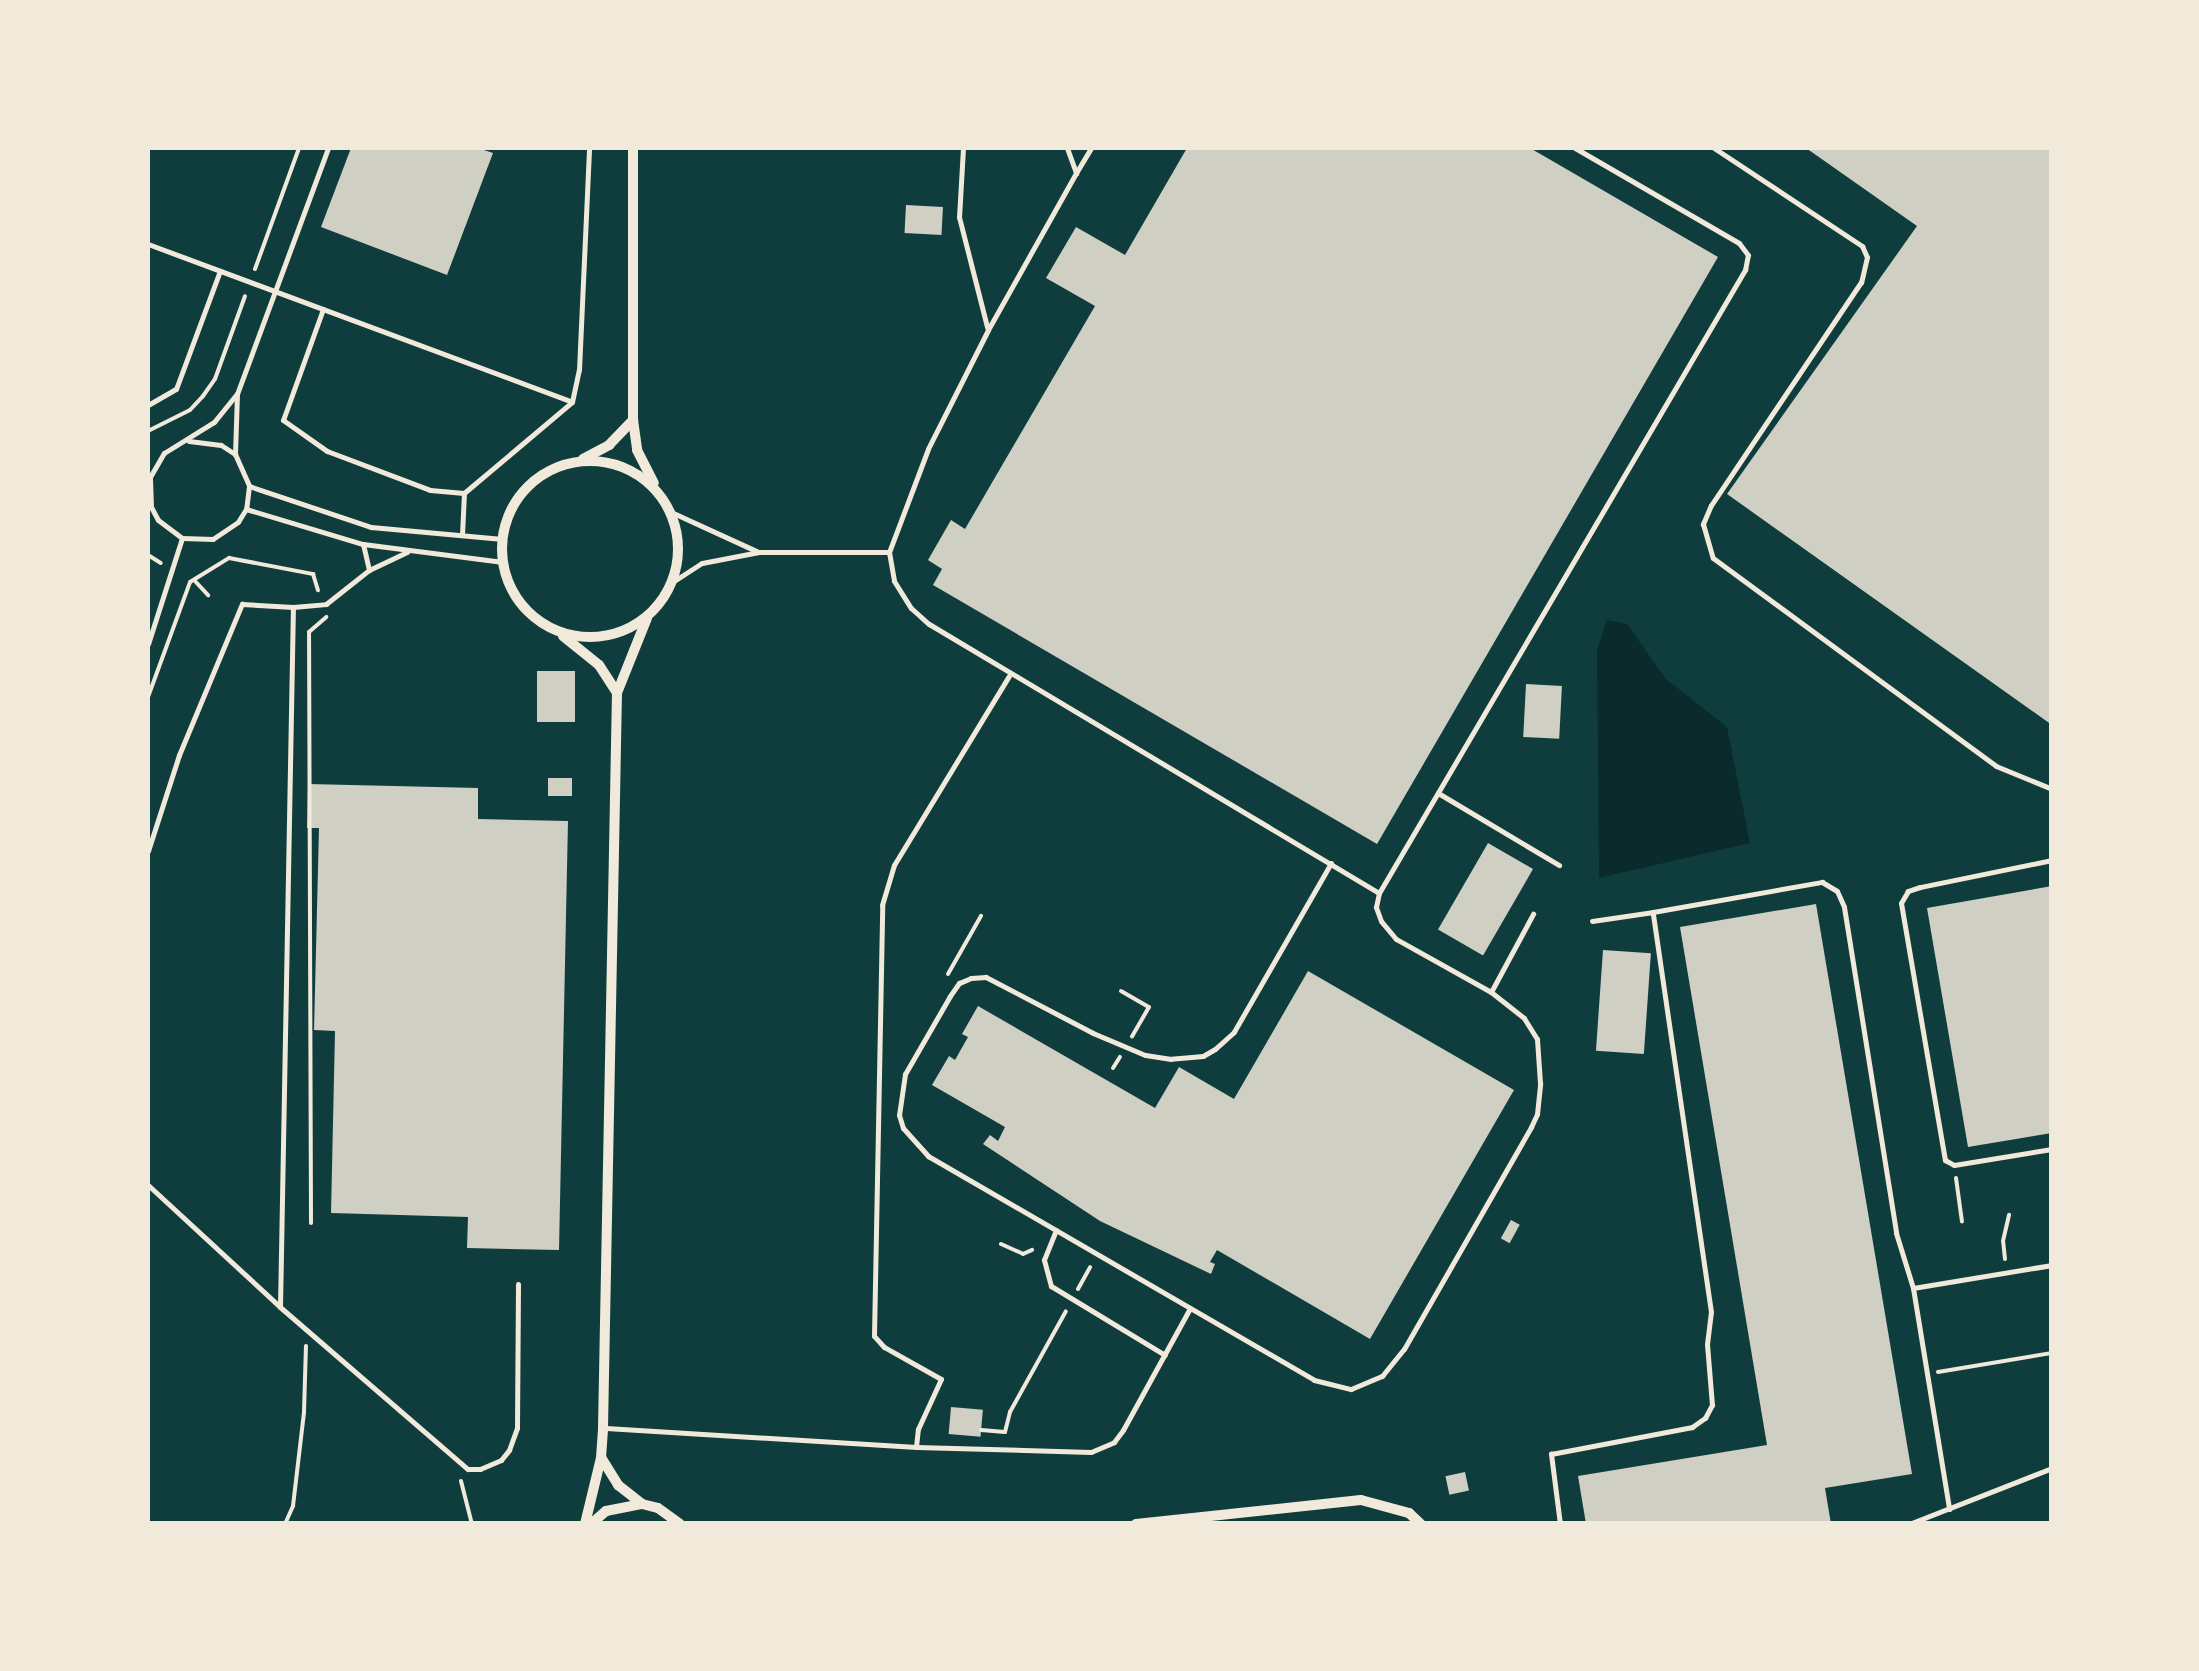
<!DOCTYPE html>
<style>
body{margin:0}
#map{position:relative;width:2199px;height:1671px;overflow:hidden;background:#0f3d3e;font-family:Mulish,sans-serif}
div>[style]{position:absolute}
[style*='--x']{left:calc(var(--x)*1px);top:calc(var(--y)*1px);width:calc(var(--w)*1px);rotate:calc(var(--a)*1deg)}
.water>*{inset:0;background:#0a2a2b}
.building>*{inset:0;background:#cfcfc3;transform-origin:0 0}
.path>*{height:4px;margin:-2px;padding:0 2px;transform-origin:2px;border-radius:2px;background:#f1e9da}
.service>*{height:5px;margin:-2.5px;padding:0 2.5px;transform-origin:2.5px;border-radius:2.5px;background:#f1e9da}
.minor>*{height:10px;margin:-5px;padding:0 5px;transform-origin:5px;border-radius:5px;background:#f1e9da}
.minor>.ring{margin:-5px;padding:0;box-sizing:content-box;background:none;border:10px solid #f1e9da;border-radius:50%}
span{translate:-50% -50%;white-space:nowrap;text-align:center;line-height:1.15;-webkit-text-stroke:10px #f1e9da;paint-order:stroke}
.frame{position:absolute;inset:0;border:150px solid #f1e9da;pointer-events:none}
</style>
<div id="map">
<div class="water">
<i style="clip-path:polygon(1607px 620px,1627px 624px,1666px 679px,1727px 727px,1750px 843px,1599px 878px,1597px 649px)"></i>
</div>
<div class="building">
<i style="clip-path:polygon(351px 148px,478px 148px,493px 153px,447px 275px,321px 227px)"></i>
<i style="clip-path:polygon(1187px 148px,1530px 148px,1718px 257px,1377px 844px,933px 585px,942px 569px,928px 560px,951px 520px,965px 529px,1095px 306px,1046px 278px,1076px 227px,1125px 255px)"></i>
<i style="clip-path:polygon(1806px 148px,2052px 148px,2052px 725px,1727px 494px,1917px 226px)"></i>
<i style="left:906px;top:205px;width:37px;height:28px;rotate:3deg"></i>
<i style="left:537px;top:671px;width:38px;height:51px"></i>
<i style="left:1526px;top:684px;width:36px;height:53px;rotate:3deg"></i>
<i style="left:548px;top:778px;width:24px;height:18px"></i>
<i style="clip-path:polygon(308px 784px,478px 788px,478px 819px,568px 821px,559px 1250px,467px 1248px,468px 1217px,331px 1213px,335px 1031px,314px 1030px,319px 828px,307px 828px)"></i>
<i style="left:1488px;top:843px;width:52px;height:100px;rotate:30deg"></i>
<i style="clip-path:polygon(2052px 886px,2052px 1133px,1968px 1147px,1927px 908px)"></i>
<i style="clip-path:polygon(1816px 904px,1912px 1474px,1825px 1488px,1831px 1524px,1586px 1524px,1578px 1476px,1767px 1445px,1680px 927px)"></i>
<i style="left:1603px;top:950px;width:48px;height:101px;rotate:4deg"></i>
<i style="clip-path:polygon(1308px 971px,1514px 1090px,1370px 1339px,1217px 1250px,1210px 1262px,1215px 1264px,1211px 1274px,1100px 1221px,983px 1144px,990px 1135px,998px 1141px,1005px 1127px,932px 1085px,949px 1056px,955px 1060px,968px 1037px,962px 1034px,978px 1006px,1155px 1108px,1179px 1067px,1234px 1099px)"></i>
<i style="left:1511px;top:1220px;width:10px;height:21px;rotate:29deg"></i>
<i style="left:951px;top:1407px;width:32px;height:27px;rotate:5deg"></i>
<i style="left:1465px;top:1472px;width:19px;height:20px;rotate:78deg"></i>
</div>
<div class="path">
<i style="--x:255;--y:269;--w:129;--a:-70"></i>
<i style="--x:148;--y:431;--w:47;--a:-26.6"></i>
<i style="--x:190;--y:410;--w:19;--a:-47"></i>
<i style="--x:203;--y:396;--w:21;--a:-55"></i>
<i style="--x:215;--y:379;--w:88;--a:-70.1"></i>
<i style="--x:148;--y:555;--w:15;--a:32"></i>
<i style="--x:194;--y:580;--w:21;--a:47"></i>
<i style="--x:148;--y:697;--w:122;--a:-69.9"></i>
<i style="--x:190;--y:582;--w:46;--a:-31.6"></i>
<i style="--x:229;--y:558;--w:86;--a:10.8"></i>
<i style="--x:313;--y:574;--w:17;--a:73"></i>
<i style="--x:948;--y:974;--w:67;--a:-60.4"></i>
<i style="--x:1121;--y:991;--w:32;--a:30"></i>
<i style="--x:1149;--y:1007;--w:34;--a:120"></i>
<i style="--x:1113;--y:1068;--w:13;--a:-58"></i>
<i style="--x:1956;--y:1178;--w:44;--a:82.2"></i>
<i style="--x:311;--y:1223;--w:591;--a:-90.19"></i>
<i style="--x:309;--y:632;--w:23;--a:-41"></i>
<i style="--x:1001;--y:1244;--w:24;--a:24"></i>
<i style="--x:1023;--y:1254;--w:10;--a:-24"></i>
<i style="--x:2005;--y:1259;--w:18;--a:-96"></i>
<i style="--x:2003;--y:1241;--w:27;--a:-77"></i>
<i style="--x:1078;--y:1289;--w:25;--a:-61"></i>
<i style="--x:1938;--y:1372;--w:116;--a:-9.5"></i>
<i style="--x:981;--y:1430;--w:24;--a:5"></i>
<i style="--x:1005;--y:1432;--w:21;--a:-76"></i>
<i style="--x:1010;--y:1412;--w:115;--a:-61"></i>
<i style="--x:461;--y:1481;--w:44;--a:75.7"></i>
<i style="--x:285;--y:1524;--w:20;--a:-66"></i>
<i style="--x:293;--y:1506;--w:95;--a:-83.3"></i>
<i style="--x:304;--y:1412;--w:66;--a:-88.3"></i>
</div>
<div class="service">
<i style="--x:963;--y:148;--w:69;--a:93.3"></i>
<i style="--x:959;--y:217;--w:114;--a:75.7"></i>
<i style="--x:1067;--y:148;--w:27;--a:70"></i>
<i style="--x:1076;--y:173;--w:180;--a:119.3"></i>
<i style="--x:988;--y:330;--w:133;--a:116.8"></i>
<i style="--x:928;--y:449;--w:110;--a:110.7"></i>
<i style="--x:889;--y:552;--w:29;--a:80"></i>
<i style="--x:894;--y:581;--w:32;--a:58"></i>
<i style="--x:911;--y:608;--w:24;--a:42"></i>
<i style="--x:929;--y:624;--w:524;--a:30.87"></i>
<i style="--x:1714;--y:148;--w:178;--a:33.5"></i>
<i style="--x:1862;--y:246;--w:12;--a:66"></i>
<i style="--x:1867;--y:257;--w:26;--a:103"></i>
<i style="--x:1861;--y:282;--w:269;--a:123.9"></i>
<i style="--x:1711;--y:505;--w:21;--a:113"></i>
<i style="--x:1703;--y:524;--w:35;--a:74"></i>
<i style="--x:1713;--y:558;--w:351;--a:36.3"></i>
<i style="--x:1996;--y:766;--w:61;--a:22.3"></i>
<i style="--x:1076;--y:173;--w:29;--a:-59"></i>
<i style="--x:148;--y:244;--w:452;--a:20.4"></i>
<i style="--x:323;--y:309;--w:118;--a:109.8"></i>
<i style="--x:283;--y:420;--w:54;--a:35.2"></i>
<i style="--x:327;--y:451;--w:110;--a:20.7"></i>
<i style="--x:430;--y:490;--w:34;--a:5"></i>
<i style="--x:464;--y:493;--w:141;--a:-40.1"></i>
<i style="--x:572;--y:402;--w:33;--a:-78"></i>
<i style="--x:579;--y:370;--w:222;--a:-87.4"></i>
<i style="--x:148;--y:405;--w:32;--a:-30"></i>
<i style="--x:176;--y:389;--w:126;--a:-69.6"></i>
<i style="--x:189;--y:441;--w:32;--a:7"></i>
<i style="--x:221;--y:445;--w:17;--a:33"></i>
<i style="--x:235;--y:454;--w:35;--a:66"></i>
<i style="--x:249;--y:486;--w:23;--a:97"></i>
<i style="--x:246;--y:509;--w:15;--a:122"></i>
<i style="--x:238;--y:522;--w:30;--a:146"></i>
<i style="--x:213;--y:539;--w:31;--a:-178"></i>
<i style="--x:182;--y:538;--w:30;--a:-143"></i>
<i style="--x:158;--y:520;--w:15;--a:-118"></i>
<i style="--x:151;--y:507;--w:30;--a:-92"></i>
<i style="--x:150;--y:477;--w:28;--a:-60"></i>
<i style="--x:164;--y:453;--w:59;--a:-31.8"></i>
<i style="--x:214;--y:422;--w:36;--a:-51"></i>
<i style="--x:235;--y:454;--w:60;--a:-88.1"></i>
<i style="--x:237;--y:394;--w:262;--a:-69.7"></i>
<i style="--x:249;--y:486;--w:129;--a:18.6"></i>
<i style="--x:371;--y:527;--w:132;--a:5.2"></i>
<i style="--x:246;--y:509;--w:122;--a:16.7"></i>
<i style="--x:363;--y:544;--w:141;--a:7.3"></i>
<i style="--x:671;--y:512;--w:94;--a:24.6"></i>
<i style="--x:462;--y:535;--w:42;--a:-87.3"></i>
<i style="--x:363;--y:544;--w:27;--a:77"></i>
<i style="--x:674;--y:581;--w:33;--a:-33"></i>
<i style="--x:702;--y:563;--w:58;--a:-10.9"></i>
<i style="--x:759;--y:552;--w:130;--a:0"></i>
<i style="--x:148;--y:644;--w:111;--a:-72.2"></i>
<i style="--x:1438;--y:793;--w:141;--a:30.8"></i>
<i style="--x:148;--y:851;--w:101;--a:-72.1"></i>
<i style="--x:179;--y:755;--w:164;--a:-67.4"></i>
<i style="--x:242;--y:604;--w:51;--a:3.4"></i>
<i style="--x:2052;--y:860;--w:135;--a:168.4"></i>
<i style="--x:1920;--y:887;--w:13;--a:162"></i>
<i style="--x:1908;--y:891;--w:14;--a:120"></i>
<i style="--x:1901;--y:903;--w:261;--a:80.3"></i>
<i style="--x:1945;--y:1160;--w:10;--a:29"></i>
<i style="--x:1954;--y:1165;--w:99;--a:-9.3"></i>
<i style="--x:1331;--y:863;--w:195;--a:119.9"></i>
<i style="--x:1234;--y:1032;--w:25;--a:138"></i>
<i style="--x:1215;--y:1049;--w:14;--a:150"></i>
<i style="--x:1203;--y:1056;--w:32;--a:175"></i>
<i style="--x:1171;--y:1059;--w:26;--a:-171"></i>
<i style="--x:1145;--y:1055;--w:56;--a:-157.1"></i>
<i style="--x:1093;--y:1033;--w:121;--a:-152.4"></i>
<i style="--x:986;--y:977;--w:15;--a:176"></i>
<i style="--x:971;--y:978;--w:13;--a:157"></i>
<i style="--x:959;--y:983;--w:16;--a:125"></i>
<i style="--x:950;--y:996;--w:90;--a:120"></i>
<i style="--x:905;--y:1074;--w:41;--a:98.3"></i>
<i style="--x:899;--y:1115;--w:14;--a:73"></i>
<i style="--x:903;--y:1128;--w:38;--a:48"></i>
<i style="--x:928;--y:1156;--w:446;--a:30.1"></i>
<i style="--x:1314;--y:1380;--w:38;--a:14"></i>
<i style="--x:1351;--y:1389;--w:34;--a:-23"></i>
<i style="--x:1382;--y:1376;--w:35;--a:-51"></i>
<i style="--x:1404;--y:1349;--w:256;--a:-60.2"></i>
<i style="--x:1531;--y:1127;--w:14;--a:-65"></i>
<i style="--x:1537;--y:1114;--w:31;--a:-84"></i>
<i style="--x:1540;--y:1083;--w:44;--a:-93.9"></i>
<i style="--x:1537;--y:1039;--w:25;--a:-122"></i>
<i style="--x:1524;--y:1018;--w:42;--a:-141.8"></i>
<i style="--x:1491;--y:992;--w:109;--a:-150.8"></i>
<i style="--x:1396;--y:939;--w:23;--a:-130"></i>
<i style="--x:1381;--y:921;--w:15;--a:-110"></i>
<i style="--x:1376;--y:907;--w:14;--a:-78"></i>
<i style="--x:1379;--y:893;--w:723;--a:-59.57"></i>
<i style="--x:1745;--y:270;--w:15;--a:-79"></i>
<i style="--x:1748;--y:255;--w:15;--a:-127"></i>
<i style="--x:1739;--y:243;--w:190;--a:-149.9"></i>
<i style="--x:1592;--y:921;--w:62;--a:-8.4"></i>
<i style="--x:1491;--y:992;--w:89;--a:-61.7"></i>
<i style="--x:148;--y:1185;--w:180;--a:42.7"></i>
<i style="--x:280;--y:1307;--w:248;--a:40.8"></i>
<i style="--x:468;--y:1469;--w:12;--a:0"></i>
<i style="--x:480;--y:1469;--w:23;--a:-23"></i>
<i style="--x:501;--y:1460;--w:13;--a:-51"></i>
<i style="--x:509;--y:1450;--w:23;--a:-70"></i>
<i style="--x:517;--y:1428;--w:144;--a:-89.6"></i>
<i style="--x:1056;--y:1230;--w:32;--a:112"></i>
<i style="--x:1044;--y:1260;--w:27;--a:75"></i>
<i style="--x:1051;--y:1286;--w:133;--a:31.2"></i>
<i style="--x:1913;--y:1288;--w:141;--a:-9.4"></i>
<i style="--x:280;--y:1307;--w:700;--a:-88.94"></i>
<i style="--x:293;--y:607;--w:33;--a:-5"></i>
<i style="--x:326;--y:604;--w:55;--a:-38.3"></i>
<i style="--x:369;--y:570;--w:42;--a:-25.3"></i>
<i style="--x:606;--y:1428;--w:311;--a:3.5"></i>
<i style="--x:916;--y:1447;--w:175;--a:1.6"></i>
<i style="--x:1091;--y:1452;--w:25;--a:-23"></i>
<i style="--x:1114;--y:1442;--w:15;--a:-53"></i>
<i style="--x:1123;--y:1430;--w:139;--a:-61.2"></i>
<i style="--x:916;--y:1447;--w:18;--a:-84"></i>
<i style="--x:918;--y:1429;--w:55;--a:-65.3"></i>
<i style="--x:941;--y:1379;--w:65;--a:-150.7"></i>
<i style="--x:884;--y:1347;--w:15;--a:-132"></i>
<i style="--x:874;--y:1336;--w:431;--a:-88.9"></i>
<i style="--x:882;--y:905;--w:42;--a:-73.3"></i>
<i style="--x:894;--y:865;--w:221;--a:-58.7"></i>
<i style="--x:1560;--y:1524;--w:71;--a:-97.3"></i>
<i style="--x:1551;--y:1454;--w:144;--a:-10.8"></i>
<i style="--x:1692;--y:1427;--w:16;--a:-35"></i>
<i style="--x:1705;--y:1418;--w:15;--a:-62"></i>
<i style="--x:1712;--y:1405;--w:61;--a:-94.7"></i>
<i style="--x:1707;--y:1344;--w:32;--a:-83"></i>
<i style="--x:1711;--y:1312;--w:404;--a:-98.3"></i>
<i style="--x:1653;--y:912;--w:172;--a:-10.1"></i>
<i style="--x:1822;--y:882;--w:17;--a:31"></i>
<i style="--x:1837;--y:891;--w:17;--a:66"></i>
<i style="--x:1844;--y:907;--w:330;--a:80.9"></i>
<i style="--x:1896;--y:1233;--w:58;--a:72.8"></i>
<i style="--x:1913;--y:1288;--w:224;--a:80.7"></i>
<i style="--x:1909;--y:1524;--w:154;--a:-21.4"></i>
</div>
<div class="minor">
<i style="--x:633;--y:148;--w:272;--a:90"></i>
<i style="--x:633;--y:420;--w:30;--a:82"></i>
<i style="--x:637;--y:450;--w:37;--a:63"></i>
<i style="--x:583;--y:459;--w:30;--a:-28"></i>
<i style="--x:609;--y:445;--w:35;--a:-46"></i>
<i class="ring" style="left:502px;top:461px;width:166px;height:166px"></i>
<i style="--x:563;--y:636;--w:46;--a:38.9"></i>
<i style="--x:599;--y:665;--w:33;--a:57"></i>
<i style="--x:602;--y:1459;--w:31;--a:58"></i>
<i style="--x:618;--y:1485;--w:31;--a:38"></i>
<i style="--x:585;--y:1524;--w:68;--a:-76.4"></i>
<i style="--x:601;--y:1458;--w:30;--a:-86"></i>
<i style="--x:603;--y:1428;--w:735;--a:-88.91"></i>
<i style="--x:617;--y:693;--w:81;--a:-68.2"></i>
<i style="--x:591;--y:1524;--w:20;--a:-41"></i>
<i style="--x:606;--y:1511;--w:37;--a:-11"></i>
<i style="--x:642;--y:1504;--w:16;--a:14"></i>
<i style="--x:658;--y:1508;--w:27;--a:36"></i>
<i style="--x:1136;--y:1524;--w:226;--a:-6.1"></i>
<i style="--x:1361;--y:1500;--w:50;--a:15.2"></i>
<i style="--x:1409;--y:1513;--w:16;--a:43"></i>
</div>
<div class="frame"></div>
</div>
